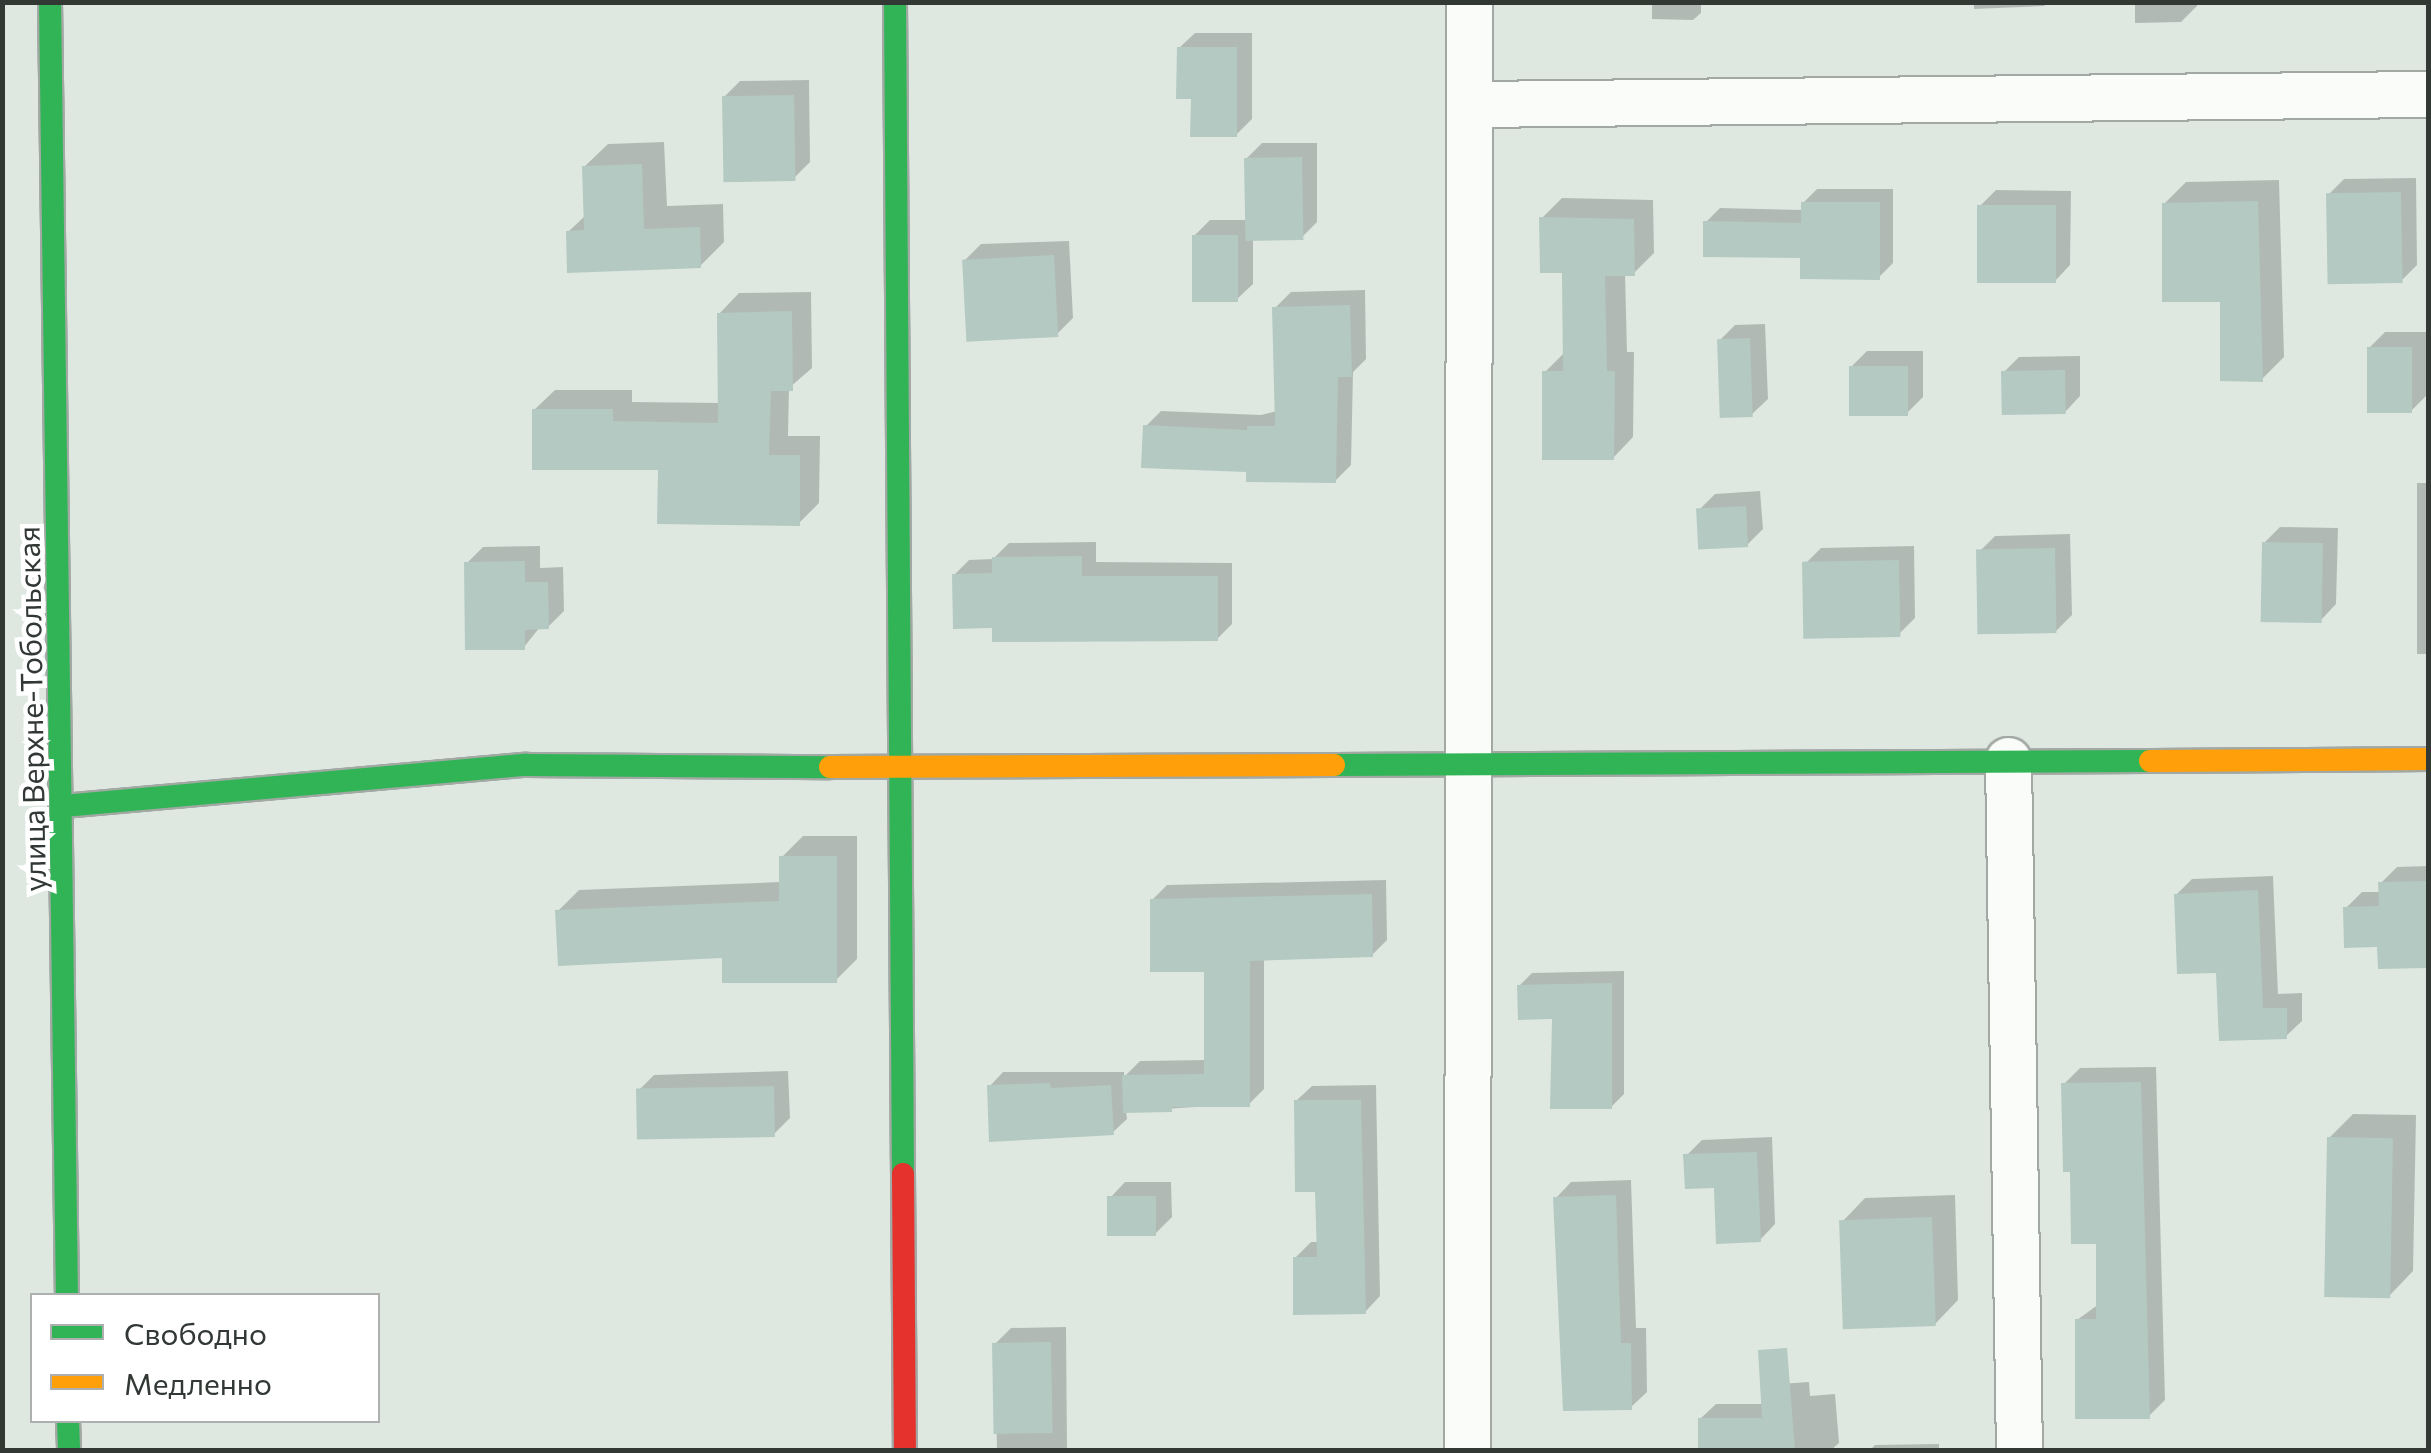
<!DOCTYPE html>
<meta charset="utf-8">
<style>
body{margin:0}
#map{position:relative;width:2431px;height:1453px;overflow:hidden;background:#dee8e1;font-family:Commissioner,sans-serif}
div>[style]{position:absolute}
[style*='--x']{left:calc(var(--x)*1px);top:calc(var(--y)*1px);width:calc(var(--w)*1px);rotate:calc(var(--a)*1deg)}
.shadow>*{inset:0;background:#0003;transform-origin:0 0}
.building>*{inset:0;background:#b3c9c2;transform-origin:0 0}
.roads{filter:drop-shadow(2px 0 #a2a9a4) drop-shadow(-2px 0 #a2a9a4) drop-shadow(0 2px #a2a9a4) drop-shadow(0 -2px #a2a9a4)}
.street>*{height:45px;margin:-22.5px;padding:0 22.5px;transform-origin:22.5px;border-radius:22.5px;background:#fafcfa}
.fast>*{height:22px;margin:-11px;padding:0 11px;transform-origin:11px;border-radius:11px;background:#30b455}
.slow>*{height:22px;margin:-11px;padding:0 11px;transform-origin:11px;border-radius:11px;background:#ff9f0a}
.jam>*{height:22px;margin:-11px;padding:0 11px;transform-origin:11px;border-radius:11px;background:#e5322d}
span{translate:-50% -50%;white-space:nowrap;text-align:center;line-height:1.15;-webkit-text-stroke:9px #fff;paint-order:stroke}
.street-label{font-size:30px;color:#323935}
.frame{position:absolute;inset:0;border:5px solid #323935;pointer-events:none}
.legend{position:absolute;left:30px;top:1293px;width:350px;height:130px;box-sizing:border-box;background:#fff;border:2px solid #adb0ae;margin:0;padding:12px 18px;list-style:none;font-size:30px;color:#323935}
.legend li{display:flex;align-items:center;gap:20px;height:50px}
.legend b{width:50px;border:2px solid #adb0ae}
</style>
<div id="map">
<div class="shadow">
<i style="clip-path:polygon(1652px 2px,1701px 2px,1701px 13px,1693px 20px,1652px 19px)"></i>
<i style="clip-path:polygon(1974px 2px,2048px 2px,2044px 6px,1974px 9px)"></i>
<i style="clip-path:polygon(2135px 2px,2197px 2px,2197px 6px,2181px 22px,2135px 23px)"></i>
<i style="clip-path:polygon(1195px 33px,1252px 33px,1252px 119px,1236px 135px,1194px 96px,1179px 48px)"></i>
<i style="clip-path:polygon(809px 80px,810px 162px,794px 178px,724px 97px,740px 81px)"></i>
<i style="clip-path:polygon(664px 142px,667px 206px,723px 204px,724px 242px,700px 266px,568px 232px,586px 215px,584px 167px,608px 144px)"></i>
<i style="clip-path:polygon(1262px 143px,1317px 143px,1317px 222px,1302px 237px,1253px 238px,1253px 284px,1237px 299px,1194px 236px,1210px 220px,1247px 220px,1246px 159px)"></i>
<i style="clip-path:polygon(2416px 178px,2417px 265px,2401px 281px,2328px 195px,2344px 179px)"></i>
<i style="clip-path:polygon(2279px 180px,2284px 357px,2262px 379px,2222px 299px,2164px 204px,2186px 182px)"></i>
<i style="clip-path:polygon(1817px 189px,1893px 189px,1893px 263px,1879px 277px,1706px 222px,1720px 208px,1803px 210px,1803px 203px)"></i>
<i style="clip-path:polygon(1996px 190px,2071px 191px,2070px 265px,2055px 281px,1980px 206px)"></i>
<i style="clip-path:polygon(1562px 198px,1653px 200px,1654px 253px,1634px 273px,1625px 273px,1627px 352px,1634px 352px,1633px 437px,1613px 458px,1545px 372px,1565px 352px,1564px 271px,1542px 218px)"></i>
<i style="clip-path:polygon(1069px 241px,1073px 318px,1057px 334px,965px 260px,981px 244px)"></i>
<i style="clip-path:polygon(1365px 290px,1366px 359px,1353px 372px,1351px 465px,1335px 481px,1249px 470px,1145px 427px,1161px 411px,1261px 415px,1277px 411px,1275px 308px,1291px 292px)"></i>
<i style="clip-path:polygon(811px 292px,812px 368px,789px 388px,788px 436px,820px 436px,819px 503px,799px 523px,534px 410px,555px 390px,632px 390px,632px 402px,721px 403px,719px 314px,739px 293px)"></i>
<i style="clip-path:polygon(1765px 324px,1768px 399px,1752px 414px,1719px 341px,1735px 325px)"></i>
<i style="clip-path:polygon(2385px 332px,2427px 332px,2428px 394px,2412px 410px,2369px 348px)"></i>
<i style="clip-path:polygon(1867px 351px,1923px 351px,1923px 397px,1907px 413px,1851px 367px)"></i>
<i style="clip-path:polygon(2080px 356px,2080px 396px,2065px 412px,2003px 373px,2019px 357px)"></i>
<i style="left:2428px;top:483px;width:171px;height:11px;rotate:90deg"></i>
<i style="clip-path:polygon(1760px 491px,1763px 529px,1747px 545px,1699px 510px,1715px 494px)"></i>
<i style="clip-path:polygon(2280px 527px,2338px 528px,2336px 604px,2321px 620px,2264px 543px)"></i>
<i style="clip-path:polygon(2070px 534px,2072px 615px,2056px 631px,1979px 552px,1995px 536px)"></i>
<i style="clip-path:polygon(1096px 542px,1096px 562px,1232px 563px,1232px 624px,1217px 639px,995px 626px,954px 575px,969px 560px,993px 559px,1009px 543px)"></i>
<i style="clip-path:polygon(540px 546px,540px 568px,563px 567px,564px 611px,548px 627px,540px 627px,524px 647px,467px 563px,483px 547px)"></i>
<i style="clip-path:polygon(1914px 546px,1915px 618px,1899px 634px,1805px 564px,1821px 548px)"></i>
<i style="clip-path:polygon(803px 836px,857px 836px,857px 959px,836px 980px,558px 911px,579px 890px,781px 882px,782px 857px)"></i>
<i style="clip-path:polygon(2428px 866px,2428px 965px,2380px 966px,2380px 945px,2346px 908px,2362px 892px,2381px 892px,2381px 883px,2397px 867px)"></i>
<i style="clip-path:polygon(2273px 876px,2278px 994px,2302px 993px,2302px 1021px,2286px 1036px,2219px 970px,2176px 895px,2192px 879px)"></i>
<i style="clip-path:polygon(1386px 880px,1387px 940px,1372px 955px,1264px 958px,1264px 1089px,1249px 1104px,1126px 1111px,1127px 1119px,1113px 1132px,990px 1086px,1003px 1072px,1124px 1072px,1124px 1077px,1140px 1061px,1207px 1060px,1206px 969px,1152px 900px,1167px 885px)"></i>
<i style="clip-path:polygon(1624px 971px,1624px 1094px,1611px 1107px,1554px 1017px,1519px 986px,1532px 973px)"></i>
<i style="clip-path:polygon(2156px 1067px,2165px 1400px,2149px 1416px,2077px 1320px,2099px 1304px,2098px 1241px,2073px 1169px,2064px 1084px,2080px 1068px)"></i>
<i style="clip-path:polygon(788px 1071px,790px 1118px,774px 1134px,638px 1091px,654px 1075px)"></i>
<i style="clip-path:polygon(1376px 1085px,1380px 1296px,1365px 1312px,1295px 1258px,1311px 1242px,1319px 1242px,1318px 1189px,1296px 1101px,1312px 1086px)"></i>
<i style="clip-path:polygon(2353px 1114px,2416px 1115px,2413px 1271px,2390px 1295px,2329px 1138px)"></i>
<i style="clip-path:polygon(1772px 1137px,1775px 1224px,1760px 1240px,1686px 1156px,1702px 1140px)"></i>
<i style="clip-path:polygon(1631px 1180px,1636px 1328px,1646px 1328px,1647px 1392px,1631px 1407px,1556px 1198px,1571px 1182px)"></i>
<i style="clip-path:polygon(1125px 1182px,1171px 1182px,1172px 1217px,1156px 1233px,1110px 1198px)"></i>
<i style="clip-path:polygon(1955px 1195px,1958px 1300px,1935px 1324px,1842px 1222px,1865px 1198px)"></i>
<i style="clip-path:polygon(1066px 1327px,1067px 1450px,997px 1450px,995px 1344px,1011px 1328px)"></i>
<i style="clip-path:polygon(1809px 1382px,1810px 1396px,1835px 1394px,1839px 1443px,1831px 1450px,1701px 1450px,1700px 1419px,1716px 1404px,1763px 1404px,1779px 1384px)"></i>
<i style="clip-path:polygon(1939px 1444px,1939px 1450px,1870px 1450px,1875px 1445px)"></i>
</div>
<div class="building">
<i style="clip-path:polygon(1177px 47px,1237px 47px,1237px 137px,1190px 137px,1191px 99px,1176px 99px)"></i>
<i style="left:794px;top:95px;width:86px;height:72px;rotate:89deg"></i>
<i style="left:1302px;top:157px;width:83px;height:58px;rotate:89deg"></i>
<i style="clip-path:polygon(642px 164px,644px 229px,700px 227px,701px 268px,567px 273px,566px 231px,584px 230px,582px 166px)"></i>
<i style="left:2401px;top:192px;width:91px;height:75px;rotate:89deg"></i>
<i style="clip-path:polygon(2258px 201px,2263px 382px,2220px 381px,2220px 302px,2162px 302px,2162px 203px)"></i>
<i style="clip-path:polygon(1801px 202px,1880px 202px,1880px 280px,1800px 279px,1800px 258px,1703px 257px,1703px 221px,1801px 223px)"></i>
<i style="left:1977px;top:205px;width:79px;height:78px"></i>
<i style="clip-path:polygon(1539px 217px,1634px 219px,1635px 276px,1605px 276px,1607px 371px,1615px 371px,1614px 460px,1542px 460px,1542px 371px,1563px 371px,1562px 273px,1540px 273px)"></i>
<i style="left:1192px;top:235px;width:46px;height:67px"></i>
<i style="left:1054px;top:255px;width:82px;height:92px;rotate:87deg"></i>
<i style="clip-path:polygon(1350px 305px,1352px 377px,1338px 377px,1336px 483px,1246px 482px,1246px 472px,1141px 468px,1143px 425px,1247px 430px,1247px 426px,1275px 426px,1272px 307px)"></i>
<i style="clip-path:polygon(792px 311px,793px 391px,771px 391px,769px 455px,800px 455px,800px 526px,657px 524px,658px 470px,532px 470px,532px 409px,613px 409px,613px 421px,718px 423px,717px 313px)"></i>
<i style="left:1750px;top:338px;width:79px;height:33px;rotate:88deg"></i>
<i style="left:2367px;top:347px;width:45px;height:66px"></i>
<i style="left:1849px;top:366px;width:59px;height:50px"></i>
<i style="left:2065px;top:370px;width:44px;height:64px;rotate:89deg"></i>
<i style="left:1746px;top:506px;width:41px;height:50px;rotate:87deg"></i>
<i style="left:2262px;top:542px;width:61px;height:80px;rotate:1deg"></i>
<i style="left:2055px;top:548px;width:85px;height:79px;rotate:89deg"></i>
<i style="clip-path:polygon(1082px 556px,1082px 576px,1218px 576px,1218px 641px,992px 642px,992px 628px,953px 629px,952px 574px,992px 573px,992px 557px)"></i>
<i style="left:1899px;top:560px;width:77px;height:97px;rotate:89deg"></i>
<i style="clip-path:polygon(525px 561px,525px 582px,548px 582px,549px 629px,525px 630px,525px 650px,465px 650px,464px 562px)"></i>
<i style="clip-path:polygon(779px 856px,837px 856px,837px 983px,722px 983px,722px 958px,558px 966px,555px 910px,779px 901px)"></i>
<i style="clip-path:polygon(2428px 881px,2428px 968px,2378px 969px,2377px 947px,2344px 948px,2343px 907px,2379px 906px,2378px 882px)"></i>
<i style="clip-path:polygon(2258px 890px,2263px 1008px,2287px 1008px,2287px 1039px,2219px 1041px,2216px 973px,2177px 974px,2174px 894px)"></i>
<i style="clip-path:polygon(1372px 894px,1373px 957px,1250px 961px,1250px 1107px,1172px 1107px,1172px 1112px,1123px 1113px,1122px 1075px,1204px 1074px,1204px 972px,1150px 972px,1150px 899px)"></i>
<i style="clip-path:polygon(1612px 983px,1612px 1109px,1550px 1109px,1552px 1019px,1518px 1020px,1517px 985px)"></i>
<i style="clip-path:polygon(2141px 1082px,2150px 1419px,2075px 1419px,2075px 1319px,2096px 1319px,2096px 1244px,2071px 1244px,2070px 1172px,2063px 1172px,2061px 1083px)"></i>
<i style="clip-path:polygon(1050px 1083px,1051px 1088px,1111px 1085px,1114px 1135px,989px 1142px,987px 1085px)"></i>
<i style="left:774px;top:1086px;width:51px;height:138px;rotate:89deg"></i>
<i style="clip-path:polygon(1294px 1100px,1361px 1100px,1366px 1314px,1293px 1315px,1293px 1257px,1317px 1257px,1315px 1192px,1295px 1192px)"></i>
<i style="left:2327px;top:1137px;width:66px;height:160px;rotate:1deg"></i>
<i style="clip-path:polygon(1757px 1152px,1761px 1242px,1716px 1244px,1714px 1188px,1685px 1189px,1683px 1154px)"></i>
<i style="clip-path:polygon(1616px 1195px,1621px 1343px,1631px 1343px,1632px 1410px,1563px 1411px,1553px 1197px)"></i>
<i style="left:1107px;top:1196px;width:49px;height:40px"></i>
<i style="left:1932px;top:1217px;width:109px;height:93px;rotate:88deg"></i>
<i style="left:1051px;top:1342px;width:91px;height:59px;rotate:89deg"></i>
<i style="clip-path:polygon(1787px 1348px,1795px 1450px,1698px 1450px,1698px 1418px,1762px 1418px,1758px 1350px)"></i>
</div>
<div class="roads">
<div class="street">
<i style="--x:1471;--y:104;--w:957;--a:-0.6"></i>
<i style="--x:2008;--y:760;--w:690;--a:89.09"></i>
<i style="--x:1467;--y:1450;--w:1448;--a:-89.92"></i>
</div>
<div class="fast">
<i style="--x:50;--y:2;--w:1294;--a:89.25"></i>
<i style="--x:895;--y:2;--w:1172;--a:89.61"></i>
<i style="--x:1334;--y:765;--w:816;--a:-0.28"></i>
<i style="--x:63;--y:806;--w:464;--a:-5.1"></i>
<i style="--x:525;--y:765;--w:305;--a:0.4"></i>
<i style="--x:68;--y:1420;--w:30;--a:88"></i>
</div>
<div class="slow">
<i style="--x:2150;--y:761;--w:278;--a:-0.4"></i>
<i style="--x:830;--y:767;--w:504;--a:-0.23"></i>
</div>
<div class="jam">
<i style="--x:903;--y:1174;--w:276;--a:89.6"></i>
</div>
</div>
<div class="street-label">
<span style="left:31px;top:709px;rotate:-91deg">улица Верхне-Тобольская</span>
</div>
<div class="frame"></div>
<ul class="legend">
<li><b style="height:12px;background:#30b455"></b>Свободно</li>
<li><b style="height:12px;background:#ff9f0a"></b>Медленно</li>
</ul>
</div>
